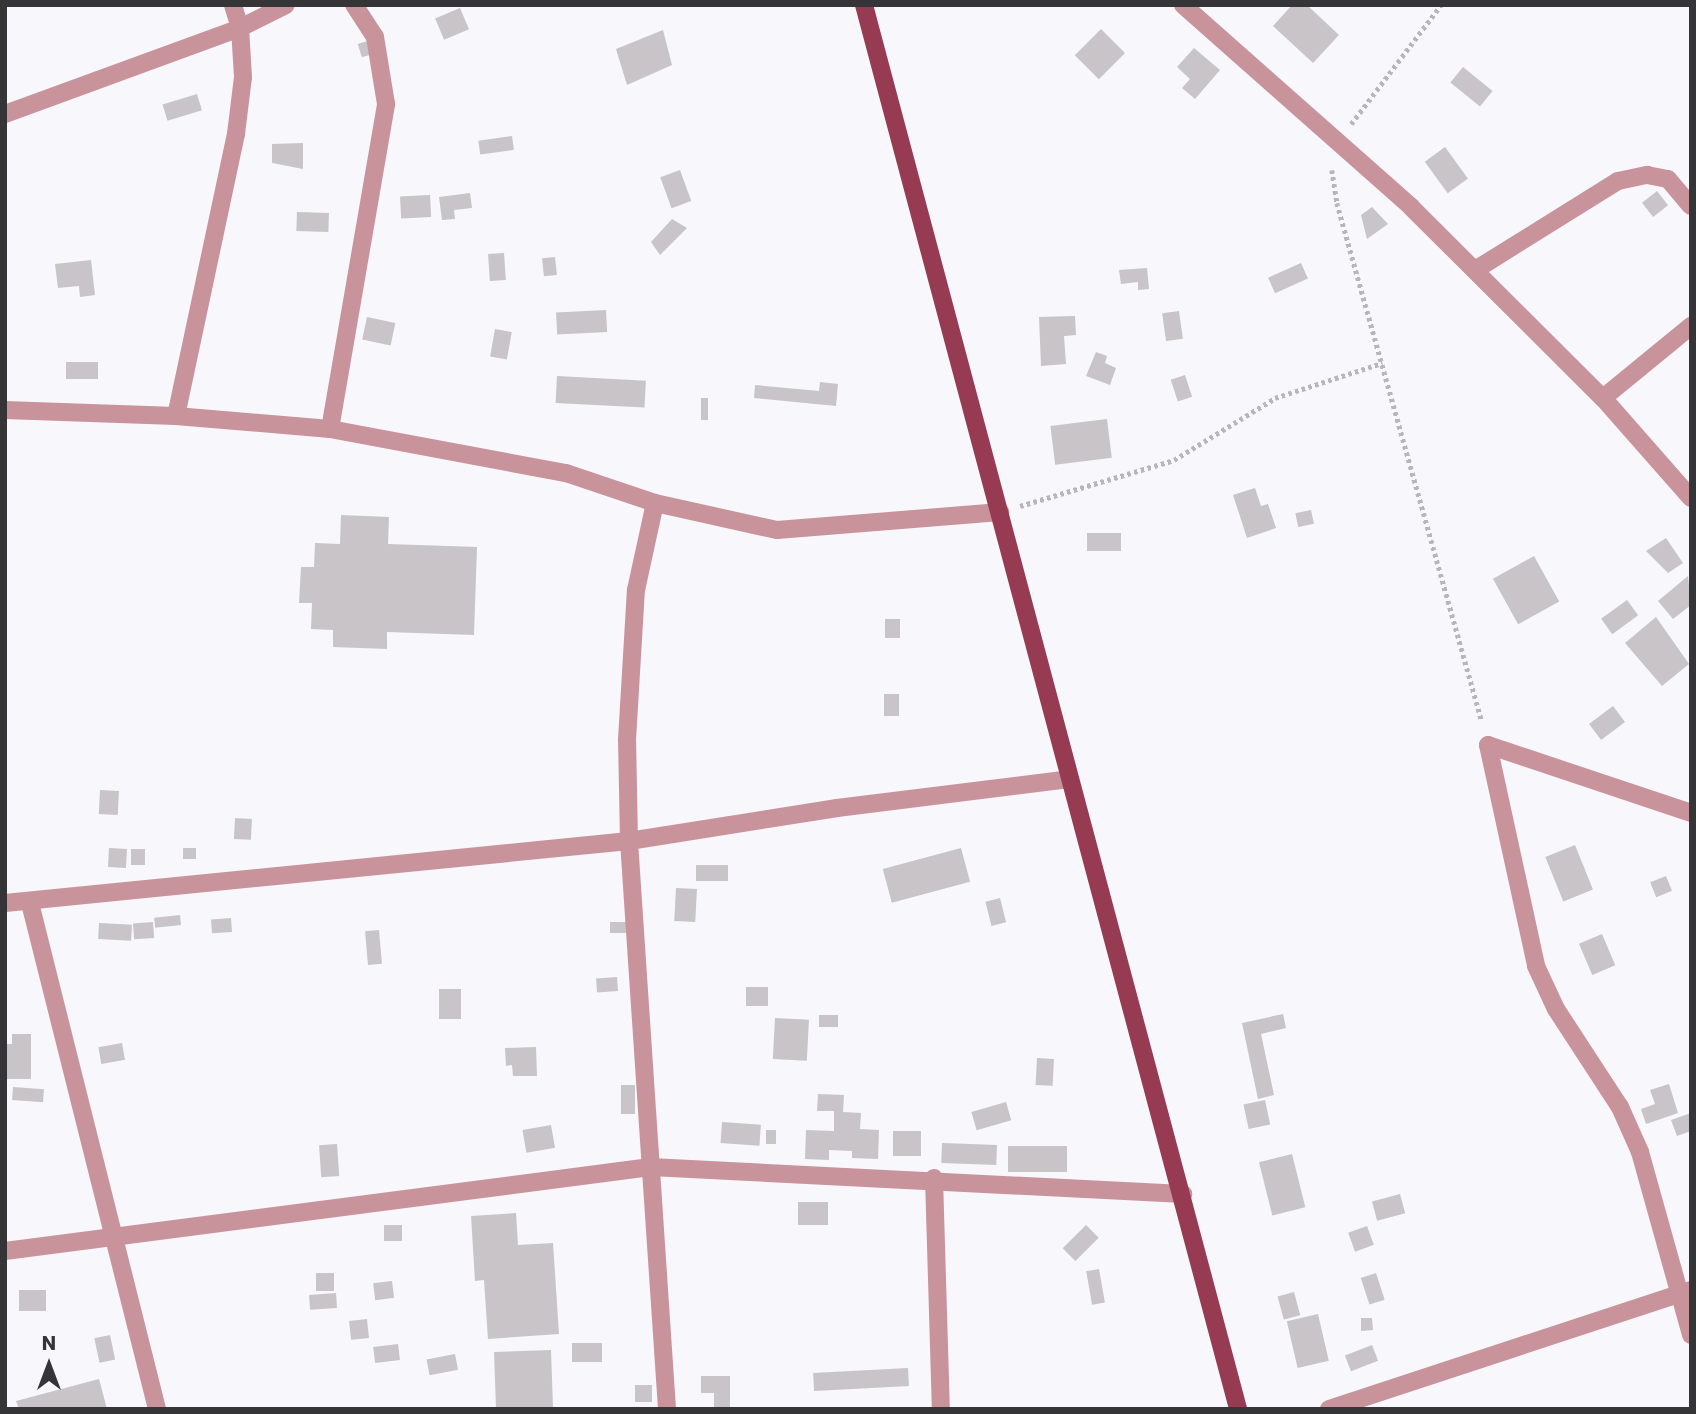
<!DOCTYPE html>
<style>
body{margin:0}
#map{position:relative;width:1696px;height:1414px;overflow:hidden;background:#f7f7fc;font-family:Poppins,sans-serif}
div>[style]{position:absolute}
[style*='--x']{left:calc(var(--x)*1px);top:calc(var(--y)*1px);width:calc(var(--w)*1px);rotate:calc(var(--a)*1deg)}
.building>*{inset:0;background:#c8c4c7;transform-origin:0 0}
.path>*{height:4.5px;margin-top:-2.25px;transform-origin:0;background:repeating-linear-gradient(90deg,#b7b7bb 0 3.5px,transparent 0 7px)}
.minor>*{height:18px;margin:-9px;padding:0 9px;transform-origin:9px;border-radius:9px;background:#c9939c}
.major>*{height:18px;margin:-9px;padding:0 9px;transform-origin:9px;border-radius:9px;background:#973b53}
span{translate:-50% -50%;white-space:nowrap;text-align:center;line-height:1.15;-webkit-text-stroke:7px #f7f7fc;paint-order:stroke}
.frame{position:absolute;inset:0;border:7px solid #353537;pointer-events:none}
.north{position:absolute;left:14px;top:1330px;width:70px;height:70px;-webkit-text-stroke:5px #f7f7fc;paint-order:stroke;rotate:0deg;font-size:19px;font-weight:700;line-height:28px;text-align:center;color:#353537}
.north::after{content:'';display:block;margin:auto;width:24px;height:32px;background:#353537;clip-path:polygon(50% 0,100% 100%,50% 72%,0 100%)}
</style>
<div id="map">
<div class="building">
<i style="clip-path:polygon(1292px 5px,1307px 5px,1339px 35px,1313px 63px,1273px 26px)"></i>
<i style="left:460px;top:8px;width:23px;height:27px;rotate:67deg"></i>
<i style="left:1101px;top:29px;width:34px;height:37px;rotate:45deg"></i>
<i style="clip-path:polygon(663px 30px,672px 65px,627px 85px,616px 49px)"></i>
<i style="left:374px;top:39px;width:14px;height:17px;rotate:73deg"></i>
<i style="clip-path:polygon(1194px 48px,1220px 70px,1195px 99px,1182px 88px,1190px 79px,1177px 67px)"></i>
<i style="left:1463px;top:67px;width:38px;height:20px;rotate:39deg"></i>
<i style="left:197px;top:94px;width:17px;height:36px;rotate:73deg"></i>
<i style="left:512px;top:136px;width:14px;height:34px;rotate:82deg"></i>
<i style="clip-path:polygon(303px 143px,303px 169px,272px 163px,272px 144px)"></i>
<i style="left:1445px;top:147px;width:39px;height:25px;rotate:54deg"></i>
<i style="left:680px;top:170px;width:33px;height:21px;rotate:70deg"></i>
<i style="left:1657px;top:191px;width:18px;height:19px;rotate:52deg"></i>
<i style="clip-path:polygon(470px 193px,472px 208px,454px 210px,455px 219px,442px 220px,439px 197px)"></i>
<i style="left:430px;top:195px;width:22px;height:30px;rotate:87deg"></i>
<i style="clip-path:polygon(1372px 207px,1388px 224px,1367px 239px,1361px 215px)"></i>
<i style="left:297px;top:212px;width:32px;height:19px;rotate:2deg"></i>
<i style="clip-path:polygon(672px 219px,687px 228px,660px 255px,651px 242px)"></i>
<i style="left:504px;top:253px;width:27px;height:16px;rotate:86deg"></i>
<i style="left:555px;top:257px;width:18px;height:13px;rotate:84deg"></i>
<i style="clip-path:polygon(91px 260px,95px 295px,80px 297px,79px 286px,58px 288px,55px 264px)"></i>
<i style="left:1301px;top:263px;width:17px;height:36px;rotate:66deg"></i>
<i style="clip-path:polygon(1147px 268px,1149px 289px,1138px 290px,1138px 282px,1121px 284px,1119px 270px)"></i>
<i style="left:606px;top:310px;width:22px;height:50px;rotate:87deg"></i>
<i style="left:1179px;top:311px;width:28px;height:17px;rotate:82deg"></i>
<i style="clip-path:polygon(1075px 316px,1076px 335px,1064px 336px,1066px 364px,1041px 366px,1039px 317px)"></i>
<i style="left:367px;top:317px;width:29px;height:23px;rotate:12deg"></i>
<i style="left:495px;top:329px;width:17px;height:28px;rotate:10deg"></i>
<i style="clip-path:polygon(1096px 352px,1107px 356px,1105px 363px,1116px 368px,1110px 385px,1086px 376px)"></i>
<i style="left:66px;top:362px;width:32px;height:17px"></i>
<i style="left:1185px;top:375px;width:23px;height:15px;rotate:72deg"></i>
<i style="left:557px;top:376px;width:89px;height:27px;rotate:3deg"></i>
<i style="clip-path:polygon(820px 382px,838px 384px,836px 406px,754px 398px,755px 385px,819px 391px)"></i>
<i style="left:701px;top:398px;width:7px;height:22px"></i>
<i style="left:1107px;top:419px;width:39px;height:57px;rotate:83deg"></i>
<i style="clip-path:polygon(1255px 488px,1261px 506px,1268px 504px,1276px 528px,1247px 538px,1233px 495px)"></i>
<i style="left:1311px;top:510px;width:14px;height:16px;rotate:78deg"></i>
<i style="clip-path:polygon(341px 515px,389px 517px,388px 544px,477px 547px,474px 635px,387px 632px,387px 649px,333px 647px,333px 630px,311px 629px,312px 603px,299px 603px,301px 567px,314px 567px,315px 543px,340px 544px)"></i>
<i style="left:1087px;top:533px;width:34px;height:18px"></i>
<i style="clip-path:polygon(1666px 538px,1683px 563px,1668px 573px,1646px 551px)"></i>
<i style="left:1534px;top:556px;width:52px;height:47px;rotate:61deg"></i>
<i style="clip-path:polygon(1688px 576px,1691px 605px,1673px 619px,1658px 601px)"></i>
<i style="left:1627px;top:600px;width:19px;height:32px;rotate:54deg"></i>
<i style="clip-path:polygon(1656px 617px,1689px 664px,1662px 686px,1625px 643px)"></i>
<i style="left:885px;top:619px;width:15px;height:19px"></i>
<i style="left:884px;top:694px;width:15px;height:22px"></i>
<i style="left:1613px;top:706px;width:20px;height:30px;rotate:53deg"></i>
<i style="left:100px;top:790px;width:19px;height:24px;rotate:3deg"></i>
<i style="left:235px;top:818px;width:17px;height:21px;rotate:3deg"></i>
<i style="left:1575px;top:845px;width:48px;height:32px;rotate:68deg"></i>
<i style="left:109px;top:848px;width:18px;height:19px;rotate:3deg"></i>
<i style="left:183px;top:848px;width:13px;height:11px"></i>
<i style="left:961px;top:848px;width:35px;height:81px;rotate:75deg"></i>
<i style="left:131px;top:849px;width:14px;height:16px"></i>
<i style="left:728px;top:865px;width:16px;height:32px;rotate:90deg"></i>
<i style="left:1666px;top:876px;width:16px;height:17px;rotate:68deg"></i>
<i style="left:676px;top:888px;width:21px;height:33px;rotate:3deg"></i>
<i style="left:1000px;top:898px;width:25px;height:15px;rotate:76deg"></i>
<i style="left:180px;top:915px;width:10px;height:26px;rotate:84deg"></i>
<i style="left:231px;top:918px;width:14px;height:20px;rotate:86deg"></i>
<i style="left:153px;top:922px;width:16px;height:20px;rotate:86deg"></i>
<i style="left:628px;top:922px;width:11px;height:18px;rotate:90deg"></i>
<i style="left:99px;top:923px;width:33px;height:16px;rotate:3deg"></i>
<i style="left:379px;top:930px;width:34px;height:14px;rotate:85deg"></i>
<i style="left:1602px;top:934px;width:34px;height:25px;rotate:67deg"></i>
<i style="left:617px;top:977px;width:14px;height:21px;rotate:86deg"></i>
<i style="left:746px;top:987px;width:22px;height:19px"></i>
<i style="left:439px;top:989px;width:22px;height:30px"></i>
<i style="clip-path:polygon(1283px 1014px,1286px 1028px,1261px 1034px,1274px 1095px,1258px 1099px,1242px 1023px)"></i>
<i style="left:819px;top:1015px;width:19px;height:12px"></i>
<i style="left:775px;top:1018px;width:34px;height:41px;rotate:3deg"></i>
<i style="clip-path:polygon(12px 1034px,31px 1034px,31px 1079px,5px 1079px,5px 1044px,12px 1044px)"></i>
<i style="left:122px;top:1043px;width:17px;height:24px;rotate:80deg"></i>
<i style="clip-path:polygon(536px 1047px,537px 1076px,513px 1076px,512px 1065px,506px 1066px,505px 1048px)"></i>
<i style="left:1037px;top:1058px;width:17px;height:27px;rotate:3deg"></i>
<i style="clip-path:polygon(1669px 1084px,1678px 1113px,1646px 1124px,1641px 1109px,1655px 1104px,1650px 1090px)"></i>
<i style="left:621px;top:1085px;width:14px;height:29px"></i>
<i style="left:13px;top:1087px;width:31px;height:13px;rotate:4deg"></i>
<i style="clip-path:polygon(818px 1094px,844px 1095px,843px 1112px,861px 1113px,860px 1129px,879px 1130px,878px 1159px,852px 1158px,852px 1151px,829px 1150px,829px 1160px,805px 1159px,806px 1130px,834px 1131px,834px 1111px,817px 1111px)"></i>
<i style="left:1265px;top:1100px;width:25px;height:22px;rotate:78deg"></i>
<i style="left:1006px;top:1102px;width:19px;height:36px;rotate:74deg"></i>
<i style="clip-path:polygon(1691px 1113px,1691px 1131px,1677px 1136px,1671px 1120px)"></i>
<i style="left:722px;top:1122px;width:39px;height:21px;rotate:4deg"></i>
<i style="left:551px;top:1125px;width:23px;height:29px;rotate:80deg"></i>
<i style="left:766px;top:1130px;width:10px;height:14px"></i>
<i style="left:921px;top:1131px;width:25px;height:28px;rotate:90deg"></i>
<i style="left:942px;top:1143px;width:55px;height:20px;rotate:2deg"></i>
<i style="left:337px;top:1144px;width:32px;height:18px;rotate:86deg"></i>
<i style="left:1067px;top:1146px;width:26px;height:59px;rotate:90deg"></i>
<i style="left:1292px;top:1154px;width:55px;height:34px;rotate:76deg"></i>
<i style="left:1400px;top:1194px;width:20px;height:29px;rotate:75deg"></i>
<i style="left:798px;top:1202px;width:30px;height:23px"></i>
<i style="clip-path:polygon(516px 1213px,518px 1245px,553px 1243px,559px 1334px,488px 1339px,484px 1280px,475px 1281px,471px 1216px)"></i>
<i style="left:384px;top:1225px;width:18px;height:16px"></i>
<i style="left:1086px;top:1225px;width:18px;height:33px;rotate:45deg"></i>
<i style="left:1367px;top:1226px;width:20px;height:20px;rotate:70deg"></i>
<i style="left:1099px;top:1269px;width:34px;height:13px;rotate:80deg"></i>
<i style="left:316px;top:1273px;width:18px;height:18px"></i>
<i style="left:1376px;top:1273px;width:28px;height:16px;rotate:72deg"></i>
<i style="left:392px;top:1281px;width:17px;height:19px;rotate:83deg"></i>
<i style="left:19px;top:1290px;width:27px;height:21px"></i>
<i style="left:1294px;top:1292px;width:24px;height:17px;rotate:75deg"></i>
<i style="left:336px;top:1293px;width:15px;height:27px;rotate:86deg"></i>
<i style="left:1318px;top:1314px;width:48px;height:32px;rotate:77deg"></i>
<i style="clip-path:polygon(1361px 1318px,1372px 1318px,1373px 1330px,1361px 1331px)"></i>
<i style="left:367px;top:1319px;width:19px;height:18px;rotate:84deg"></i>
<i style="left:110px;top:1335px;width:25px;height:16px;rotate:78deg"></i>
<i style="left:572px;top:1343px;width:30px;height:19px"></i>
<i style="left:398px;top:1344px;width:16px;height:25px;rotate:83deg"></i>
<i style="left:1372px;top:1345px;width:17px;height:29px;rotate:69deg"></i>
<i style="left:551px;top:1350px;width:59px;height:57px;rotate:88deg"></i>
<i style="left:455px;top:1354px;width:16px;height:29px;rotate:79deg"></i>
<i style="left:908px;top:1368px;width:18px;height:95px;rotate:87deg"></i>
<i style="clip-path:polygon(701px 1376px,730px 1376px,730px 1409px,714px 1409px,714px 1393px,701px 1393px)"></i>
<i style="clip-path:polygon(99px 1379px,107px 1409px,19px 1409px,16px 1401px)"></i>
<i style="left:635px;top:1385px;width:17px;height:17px"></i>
</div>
<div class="path">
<i style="--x:1351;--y:124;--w:149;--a:-52.9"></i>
<i style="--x:1332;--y:170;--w:33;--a:81"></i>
<i style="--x:1337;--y:203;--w:539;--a:74.39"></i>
<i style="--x:1020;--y:506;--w:161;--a:-16.6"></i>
<i style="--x:1174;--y:460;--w:119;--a:-31.5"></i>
<i style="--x:1275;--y:398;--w:113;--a:-18.1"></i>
</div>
<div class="minor">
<i style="--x:1183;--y:5;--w:305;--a:41.5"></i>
<i style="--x:1411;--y:207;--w:271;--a:44.9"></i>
<i style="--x:1603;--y:398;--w:133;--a:48.7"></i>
<i style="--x:5;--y:114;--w:250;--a:-20.1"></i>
<i style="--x:240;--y:28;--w:24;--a:-107"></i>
<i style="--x:1475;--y:270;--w:168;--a:-31.9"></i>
<i style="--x:1618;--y:181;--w:30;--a:-12"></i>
<i style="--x:1647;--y:175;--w:21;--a:11"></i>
<i style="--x:1668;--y:179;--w:35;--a:50"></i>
<i style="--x:1603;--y:398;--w:114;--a:-39.3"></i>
<i style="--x:5;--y:410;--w:171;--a:2"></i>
<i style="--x:176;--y:416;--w:155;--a:4.8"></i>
<i style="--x:330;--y:429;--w:240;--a:10.6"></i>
<i style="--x:566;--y:473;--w:94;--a:18.6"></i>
<i style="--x:176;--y:416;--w:288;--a:-78"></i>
<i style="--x:236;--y:134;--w:57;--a:-83"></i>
<i style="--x:243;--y:77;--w:49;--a:-93.5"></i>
<i style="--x:240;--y:28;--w:51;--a:-26.6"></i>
<i style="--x:330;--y:429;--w:330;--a:-80.2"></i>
<i style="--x:386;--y:104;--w:68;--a:-99.3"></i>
<i style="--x:375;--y:37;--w:38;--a:-123"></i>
<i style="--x:1488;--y:745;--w:226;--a:77.7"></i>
<i style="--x:1536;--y:966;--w:47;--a:65.1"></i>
<i style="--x:1556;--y:1009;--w:117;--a:56.9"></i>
<i style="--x:1620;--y:1107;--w:49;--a:66"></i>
<i style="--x:1640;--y:1152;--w:190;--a:74.4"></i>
<i style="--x:1488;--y:745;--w:214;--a:18.5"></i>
<i style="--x:5;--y:903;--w:627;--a:-5.67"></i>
<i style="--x:629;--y:841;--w:211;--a:-9"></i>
<i style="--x:837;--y:808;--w:234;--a:-7.1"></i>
<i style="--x:30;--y:903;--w:522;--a:75.91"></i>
<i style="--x:934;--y:1178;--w:231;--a:88.3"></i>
<i style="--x:5;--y:1251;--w:651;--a:-7.41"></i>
<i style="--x:651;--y:1167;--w:533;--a:2.91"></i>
<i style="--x:667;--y:1409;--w:569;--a:-93.83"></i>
<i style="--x:629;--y:841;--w:101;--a:-91.1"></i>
<i style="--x:627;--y:740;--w:150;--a:-86.6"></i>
<i style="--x:636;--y:590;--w:89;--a:-77.7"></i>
<i style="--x:655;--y:503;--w:125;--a:12.5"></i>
<i style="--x:777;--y:530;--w:224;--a:-4.6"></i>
<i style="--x:1329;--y:1409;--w:381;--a:-18.2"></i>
</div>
<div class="major">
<i style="--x:864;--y:5;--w:1453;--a:75.08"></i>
</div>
<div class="frame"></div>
<div class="north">N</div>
</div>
